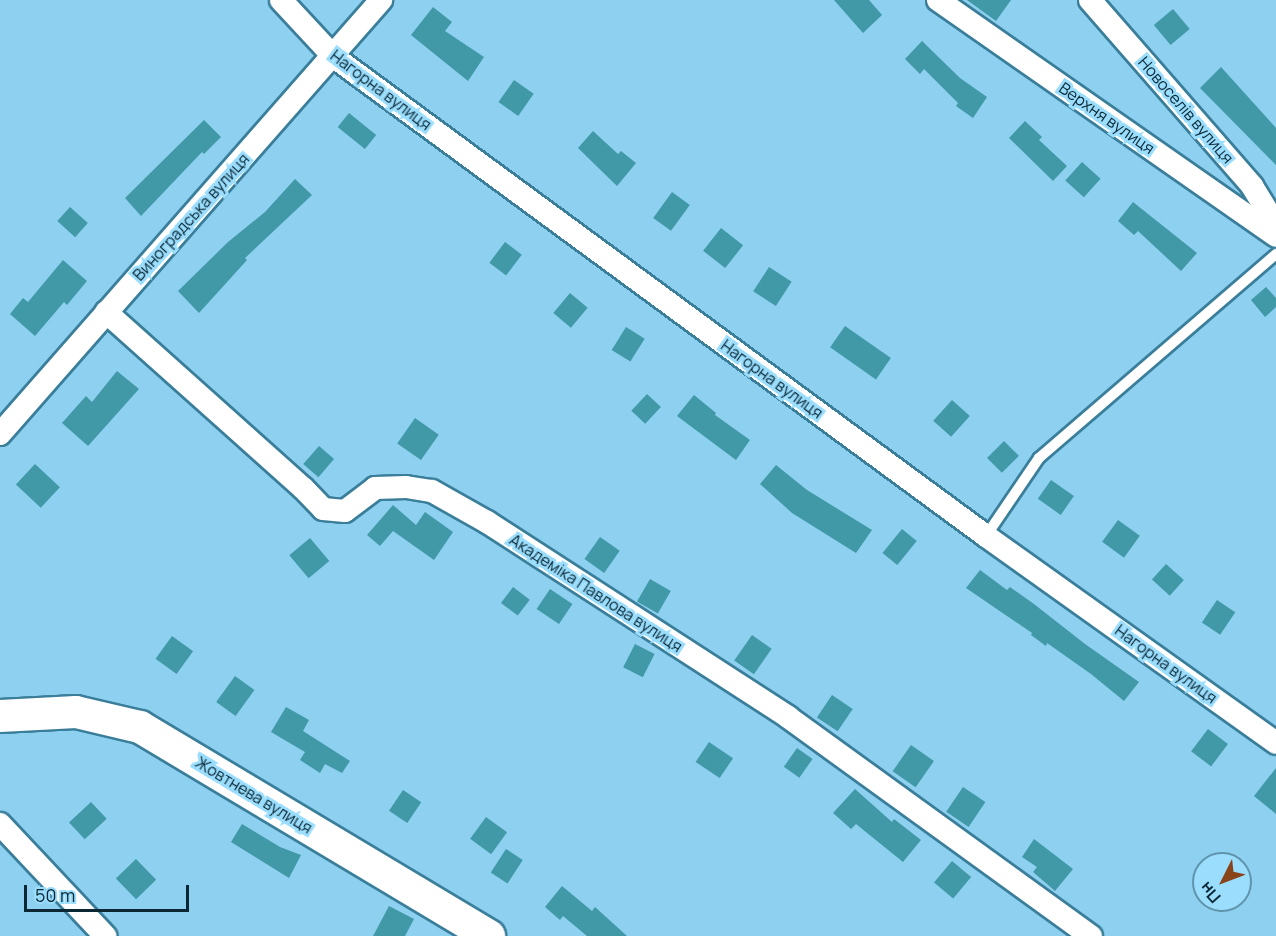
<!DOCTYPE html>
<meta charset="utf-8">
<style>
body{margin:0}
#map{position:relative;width:1276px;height:936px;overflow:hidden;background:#8dd0f0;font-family:Manrope,sans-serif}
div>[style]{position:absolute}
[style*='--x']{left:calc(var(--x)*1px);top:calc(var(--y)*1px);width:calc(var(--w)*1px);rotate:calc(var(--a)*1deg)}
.building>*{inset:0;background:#4198a6;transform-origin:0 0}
.roads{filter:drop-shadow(2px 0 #3a7e9a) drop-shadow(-2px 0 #3a7e9a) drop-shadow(0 2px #3a7e9a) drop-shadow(0 -2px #3a7e9a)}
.service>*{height:10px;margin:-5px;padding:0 5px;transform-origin:5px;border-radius:5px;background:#fff}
.minor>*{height:22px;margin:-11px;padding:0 11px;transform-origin:11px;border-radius:11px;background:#fff}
.secondary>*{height:32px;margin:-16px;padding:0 16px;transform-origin:16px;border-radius:16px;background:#fff}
span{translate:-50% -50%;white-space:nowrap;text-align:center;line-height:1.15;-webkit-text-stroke:6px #9addfd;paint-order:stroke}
.street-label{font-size:16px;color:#0a2733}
.north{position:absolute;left:1192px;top:852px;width:60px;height:60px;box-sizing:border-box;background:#9addfd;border:2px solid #6094ac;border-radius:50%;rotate:228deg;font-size:16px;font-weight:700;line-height:24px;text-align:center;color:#0a2733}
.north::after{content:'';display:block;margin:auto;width:21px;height:27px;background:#89441a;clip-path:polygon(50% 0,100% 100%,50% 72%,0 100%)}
.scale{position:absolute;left:24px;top:885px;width:165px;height:27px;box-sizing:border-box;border:3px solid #0a2733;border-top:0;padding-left:8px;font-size:18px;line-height:21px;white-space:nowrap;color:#0a2733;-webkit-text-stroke:4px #9addfd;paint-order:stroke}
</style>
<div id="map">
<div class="building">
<i style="clip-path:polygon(834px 0,869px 0,882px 15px,863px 33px)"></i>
<i style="clip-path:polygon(967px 0,1011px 0,996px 21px)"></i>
<i style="clip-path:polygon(433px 7px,452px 22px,445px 31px,484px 57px,468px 81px,411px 35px)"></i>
<i style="left:1173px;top:9px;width:26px;height:25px;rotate:50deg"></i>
<i style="clip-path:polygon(922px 41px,960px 78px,987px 97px,973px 118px,956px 106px,958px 103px,924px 69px,920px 74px,905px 59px)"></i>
<i style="clip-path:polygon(1221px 67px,1276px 128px,1276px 165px,1200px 88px)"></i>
<i style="left:514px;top:80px;width:24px;height:27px;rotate:35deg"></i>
<i style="left:349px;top:113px;width:35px;height:18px;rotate:39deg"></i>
<i style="clip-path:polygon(204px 120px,221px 137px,204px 154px,202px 152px,141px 216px,125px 198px)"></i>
<i style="clip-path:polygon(1025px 121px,1042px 137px,1039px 140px,1067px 166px,1053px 181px,1009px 138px)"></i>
<i style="clip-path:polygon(593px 131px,618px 154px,621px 151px,636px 163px,617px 186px,578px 148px)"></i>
<i style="left:1082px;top:162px;width:25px;height:25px;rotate:42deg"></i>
<i style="clip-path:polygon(295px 179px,312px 195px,245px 258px,247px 260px,199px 313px,178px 291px,228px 242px,265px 212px)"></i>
<i style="left:672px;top:192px;width:22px;height:32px;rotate:36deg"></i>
<i style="clip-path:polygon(1133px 202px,1197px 253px,1181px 271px,1138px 231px,1134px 235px,1118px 221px)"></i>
<i style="left:70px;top:207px;width:24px;height:19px;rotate:42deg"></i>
<i style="left:721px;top:228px;width:28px;height:29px;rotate:38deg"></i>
<i style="left:505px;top:242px;width:21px;height:26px;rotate:37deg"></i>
<i style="clip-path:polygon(63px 260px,87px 281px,67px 305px,64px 302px,35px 336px,10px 314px,23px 298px,28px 302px)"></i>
<i style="left:769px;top:267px;width:27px;height:29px;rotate:33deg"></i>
<i style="clip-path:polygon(1266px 287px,1276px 298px,1276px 307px,1265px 317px,1251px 300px)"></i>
<i style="left:570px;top:293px;width:23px;height:26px;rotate:40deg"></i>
<i style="left:845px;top:326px;width:56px;height:26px;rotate:35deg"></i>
<i style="left:626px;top:327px;width:22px;height:27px;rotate:32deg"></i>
<i style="clip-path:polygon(117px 371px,139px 389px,88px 446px,62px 423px,86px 396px,92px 402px)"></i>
<i style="left:647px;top:394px;width:19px;height:23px;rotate:43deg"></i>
<i style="clip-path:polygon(694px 395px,716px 413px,715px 415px,750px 440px,736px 460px,677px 416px)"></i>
<i style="left:952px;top:400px;width:24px;height:28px;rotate:42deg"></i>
<i style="left:415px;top:418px;width:29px;height:31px;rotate:35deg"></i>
<i style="left:1004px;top:441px;width:21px;height:24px;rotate:45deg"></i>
<i style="left:319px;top:446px;width:20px;height:24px;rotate:41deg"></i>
<i style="left:35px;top:464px;width:34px;height:28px;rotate:43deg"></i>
<i style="clip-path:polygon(776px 465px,807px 490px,872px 530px,856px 553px,792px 513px,760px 484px)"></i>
<i style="left:1051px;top:480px;width:28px;height:23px;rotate:35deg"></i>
<i style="clip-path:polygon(393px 505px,416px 525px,425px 512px,453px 532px,434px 560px,393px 531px,380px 546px,367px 535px)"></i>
<i style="left:1118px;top:520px;width:27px;height:27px;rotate:36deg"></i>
<i style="left:902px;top:529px;width:19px;height:31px;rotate:39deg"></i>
<i style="left:600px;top:537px;width:24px;height:27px;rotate:35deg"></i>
<i style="left:310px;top:538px;width:30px;height:27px;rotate:50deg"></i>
<i style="left:1166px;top:564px;width:24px;height:21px;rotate:42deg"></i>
<i style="clip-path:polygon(980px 570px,1007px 590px,1010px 587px,1034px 604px,1085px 644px,1139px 682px,1124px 701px,1091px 674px,1047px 643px,1046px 646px,1031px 635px,1032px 633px,966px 588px)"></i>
<i style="left:650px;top:579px;width:24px;height:26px;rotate:30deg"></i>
<i style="left:513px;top:587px;width:21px;height:20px;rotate:37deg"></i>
<i style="left:550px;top:589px;width:27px;height:24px;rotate:34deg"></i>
<i style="left:1217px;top:600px;width:22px;height:27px;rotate:34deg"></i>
<i style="left:752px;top:635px;width:24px;height:31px;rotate:35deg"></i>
<i style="left:172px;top:636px;width:26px;height:28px;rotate:36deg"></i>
<i style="left:635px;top:644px;width:22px;height:26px;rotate:27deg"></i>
<i style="left:235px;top:676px;width:24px;height:32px;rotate:36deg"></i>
<i style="left:832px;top:695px;width:25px;height:27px;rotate:34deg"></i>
<i style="clip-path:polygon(286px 707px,309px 720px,303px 731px,350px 761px,342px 773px,325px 764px,320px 773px,300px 760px,305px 752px,271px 732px)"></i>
<i style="left:1208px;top:729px;width:25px;height:28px;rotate:37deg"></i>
<i style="left:709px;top:742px;width:29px;height:24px;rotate:34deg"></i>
<i style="left:911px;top:745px;width:28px;height:32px;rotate:35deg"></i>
<i style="left:797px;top:748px;width:19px;height:23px;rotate:35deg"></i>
<i style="clip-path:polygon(1276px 768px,1276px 814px,1254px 796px)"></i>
<i style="left:963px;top:787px;width:27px;height:30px;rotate:34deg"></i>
<i style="clip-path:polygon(855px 789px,892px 822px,894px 819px,921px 840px,903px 862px,856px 824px,851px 829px,833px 813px)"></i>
<i style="left:403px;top:790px;width:22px;height:25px;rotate:34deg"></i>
<i style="left:91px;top:802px;width:23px;height:30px;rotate:47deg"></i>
<i style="left:486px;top:817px;width:26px;height:27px;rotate:36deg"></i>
<i style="clip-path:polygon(242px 824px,280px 847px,301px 855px,289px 878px,231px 842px)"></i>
<i style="clip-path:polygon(1034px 839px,1073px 869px,1055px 891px,1033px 872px,1037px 867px,1022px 857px)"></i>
<i style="left:506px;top:849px;width:20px;height:28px;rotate:33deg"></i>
<i style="left:136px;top:859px;width:29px;height:28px;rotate:46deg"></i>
<i style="left:952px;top:861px;width:25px;height:28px;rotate:40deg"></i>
<i style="clip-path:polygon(562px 886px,592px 911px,595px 907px,627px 936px,587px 936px,563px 916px,560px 920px,545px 907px)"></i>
<i style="clip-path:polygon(389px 906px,414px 919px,405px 936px,373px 936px)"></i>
</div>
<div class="roads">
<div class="service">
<i style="--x:986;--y:536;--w:94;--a:-55.8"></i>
<i style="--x:1039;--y:458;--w:313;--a:-40.7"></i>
</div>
<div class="minor">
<i style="--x:281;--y:0;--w:78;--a:47.1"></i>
<i style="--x:334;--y:57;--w:809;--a:36.3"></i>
<i style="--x:986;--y:536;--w:356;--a:35.5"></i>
<i style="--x:938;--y:0;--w:412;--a:34.9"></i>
<i style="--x:1090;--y:0;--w:247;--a:48.9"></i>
<i style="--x:1252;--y:186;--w:46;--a:58.4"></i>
<i style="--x:106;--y:312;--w:264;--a:41.8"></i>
<i style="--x:303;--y:488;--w:29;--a:46"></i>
<i style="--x:323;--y:509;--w:22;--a:5"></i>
<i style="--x:345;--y:511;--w:38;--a:-37"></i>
<i style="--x:375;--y:488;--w:31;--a:-2"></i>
<i style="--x:406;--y:487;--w:26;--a:9"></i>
<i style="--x:432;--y:491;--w:63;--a:29.4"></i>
<i style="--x:487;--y:522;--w:359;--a:32.9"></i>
<i style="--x:788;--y:717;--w:374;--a:35.9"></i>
<i style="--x:0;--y:434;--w:578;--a:-48.72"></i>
<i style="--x:0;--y:824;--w:154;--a:46.8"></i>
</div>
<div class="secondary">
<i style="--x:0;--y:716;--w:76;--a:-3"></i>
<i style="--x:76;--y:712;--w:66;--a:13.2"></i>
<i style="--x:140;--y:727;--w:407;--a:30.9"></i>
</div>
</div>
<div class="street-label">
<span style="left:381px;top:90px;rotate:37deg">Нагорна вулиця</span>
<span style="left:1186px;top:110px;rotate:49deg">Новоселів вулиця</span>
<span style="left:1107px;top:118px;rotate:35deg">Верхня вулиця</span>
<span style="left:191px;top:217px;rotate:-48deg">Виноградська вулиця</span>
<span style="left:772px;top:379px;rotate:36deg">Нагорна вулиця</span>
<span style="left:596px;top:593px;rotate:33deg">Академіка Павлова вулиця</span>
<span style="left:1166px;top:664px;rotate:36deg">Нагорна вулиця</span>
<span style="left:254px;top:795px;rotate:31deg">Жовтнева вулиця</span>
</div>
<div class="north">Пн</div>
<div class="scale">50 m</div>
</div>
